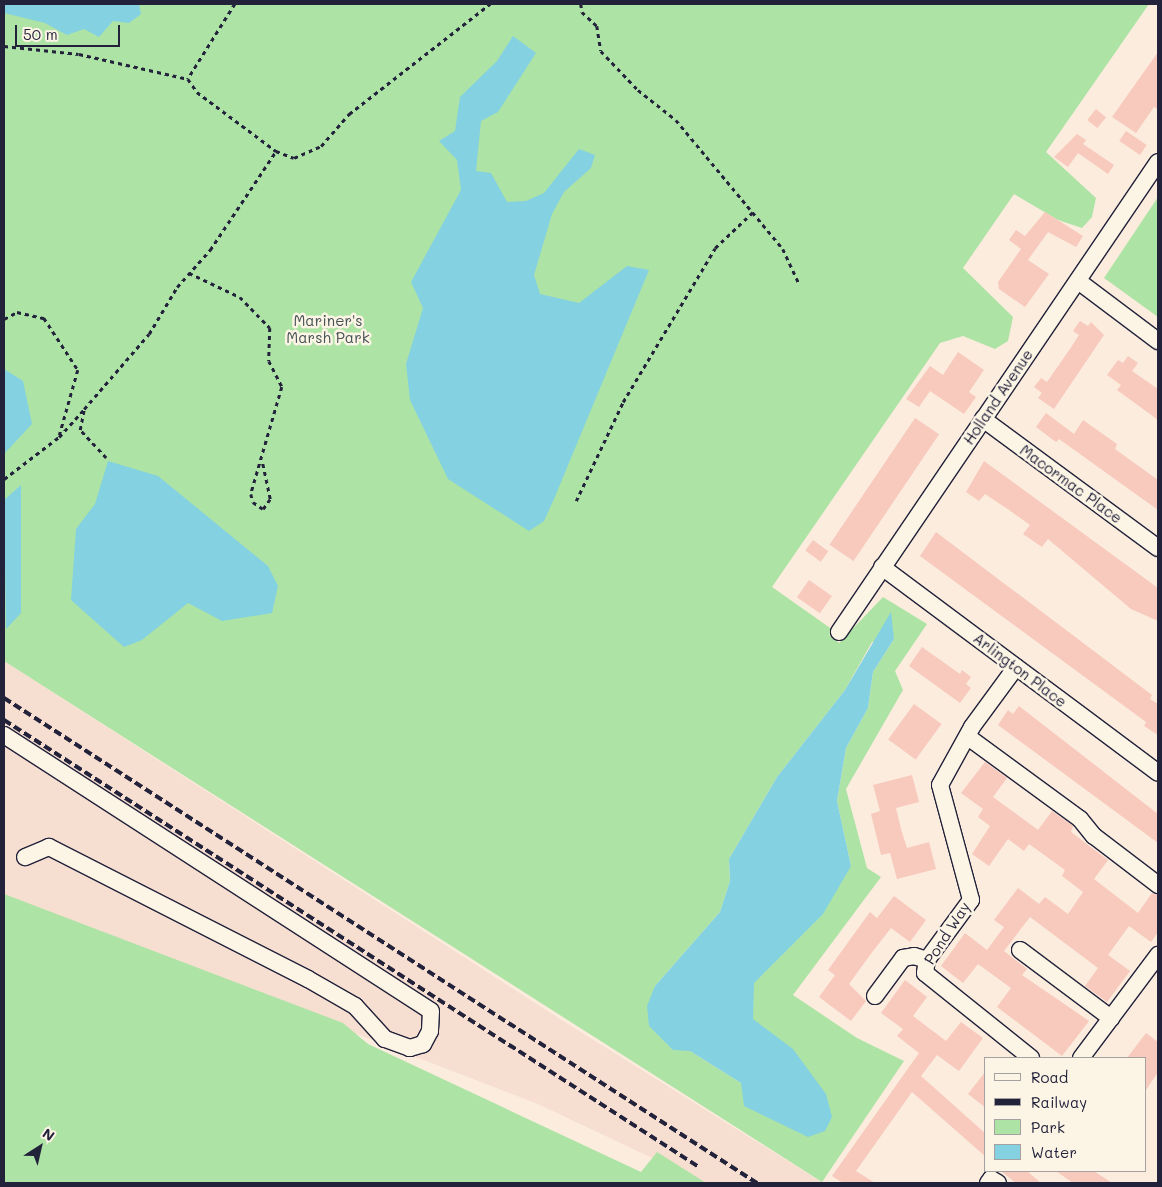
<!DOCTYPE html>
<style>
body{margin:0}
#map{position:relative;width:1162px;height:1187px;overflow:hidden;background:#fbecdd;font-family:Mali,sans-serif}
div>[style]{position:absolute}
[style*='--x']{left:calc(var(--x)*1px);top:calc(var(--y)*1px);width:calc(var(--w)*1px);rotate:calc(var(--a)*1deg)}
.built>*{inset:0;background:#f6ded0}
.green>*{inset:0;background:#aee3a6}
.water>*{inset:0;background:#83d1e1}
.building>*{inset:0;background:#f8c9bd;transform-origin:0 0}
.path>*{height:2.5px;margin-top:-1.25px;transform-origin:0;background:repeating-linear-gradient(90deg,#22223b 0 4px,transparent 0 8px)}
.roads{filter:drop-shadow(1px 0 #22223b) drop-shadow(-1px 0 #22223b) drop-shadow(0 1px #22223b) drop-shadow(0 -1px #22223b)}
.minor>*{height:16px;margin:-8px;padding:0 8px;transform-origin:8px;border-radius:8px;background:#fcf5e5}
.rail>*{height:4px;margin-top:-2px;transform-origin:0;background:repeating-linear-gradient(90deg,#22223b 0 8px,transparent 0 12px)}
span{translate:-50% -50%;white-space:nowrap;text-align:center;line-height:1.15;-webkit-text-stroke:5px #fcf5e5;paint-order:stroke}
.park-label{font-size:15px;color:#455256}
.street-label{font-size:15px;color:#22223b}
.frame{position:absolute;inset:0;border:5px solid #22223b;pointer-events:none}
.legend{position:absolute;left:984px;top:1057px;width:162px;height:115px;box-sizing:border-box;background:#fcf5e5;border:1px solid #a5a1a1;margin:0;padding:6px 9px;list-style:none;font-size:15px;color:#22223b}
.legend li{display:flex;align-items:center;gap:10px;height:25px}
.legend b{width:25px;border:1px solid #a5a1a1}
.north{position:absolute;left:15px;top:1122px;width:50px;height:50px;-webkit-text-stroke:4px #fcf5e5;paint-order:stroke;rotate:35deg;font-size:14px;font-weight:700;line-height:20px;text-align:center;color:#22223b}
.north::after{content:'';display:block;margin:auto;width:18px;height:22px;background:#22223b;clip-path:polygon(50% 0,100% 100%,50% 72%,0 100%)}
.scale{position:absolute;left:15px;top:25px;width:105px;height:22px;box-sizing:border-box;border:2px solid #22223b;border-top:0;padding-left:6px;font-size:15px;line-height:18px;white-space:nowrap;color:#22223b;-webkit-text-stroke:4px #fcf5e5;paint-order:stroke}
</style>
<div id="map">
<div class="built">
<i style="clip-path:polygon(4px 661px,563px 1021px,823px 1183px,705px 1183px,538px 1104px,4px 898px)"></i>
</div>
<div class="green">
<i style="clip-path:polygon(evenodd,4px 4px,1149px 4px,1046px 152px,1096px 198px,1092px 217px,1082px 228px,1058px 220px,1014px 194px,963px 268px,1013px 317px,1008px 341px,995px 349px,963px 336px,940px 343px,772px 587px,833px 630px,829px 635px,839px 643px,883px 597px,927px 624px,895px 671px,903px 690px,846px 789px,867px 868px,881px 877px,793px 995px,857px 1038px,904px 1061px,822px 1182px,4px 661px,4px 4px,894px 639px,873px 672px,868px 708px,846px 748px,837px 801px,851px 866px,754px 982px,741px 1083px,690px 1051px,655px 986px,720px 912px,730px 881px,729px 859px,777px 777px,845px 690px,872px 642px,894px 639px)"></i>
<i style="clip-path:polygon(1158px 197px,1158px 317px,1104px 278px)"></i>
<i style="clip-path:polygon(4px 894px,343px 1023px,368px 1044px,641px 1172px,657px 1152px,706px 1183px,4px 1183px)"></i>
</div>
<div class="water">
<i style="clip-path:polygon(4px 4px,139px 4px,141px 14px,129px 23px,113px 21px,99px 37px,84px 29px,67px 35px,45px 23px,4px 13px)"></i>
<i style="clip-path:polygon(513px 36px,536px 53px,498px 112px,481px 121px,476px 171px,491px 173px,507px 202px,526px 201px,544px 193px,579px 149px,595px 155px,591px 168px,564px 192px,552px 214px,534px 275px,540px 294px,579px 303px,627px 266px,649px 270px,554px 499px,544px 521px,529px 531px,448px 479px,410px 400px,406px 364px,423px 308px,411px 282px,461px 190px,457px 160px,439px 141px,455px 131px,460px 97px,497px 61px)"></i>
<i style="clip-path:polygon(4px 369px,23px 381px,32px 424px,4px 454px)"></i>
<i style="clip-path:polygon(108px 461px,158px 476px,268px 566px,278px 586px,272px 613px,222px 621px,188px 603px,142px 640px,124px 647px,71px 600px,76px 529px,95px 504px)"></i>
<i style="clip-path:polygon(21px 485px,21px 613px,6px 629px,4px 500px)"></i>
<i style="clip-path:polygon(891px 612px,894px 639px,873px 672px,868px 708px,846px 748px,837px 801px,851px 866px,823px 914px,754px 983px,753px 1019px,793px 1049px,826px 1094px,832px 1117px,825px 1131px,808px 1137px,744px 1106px,741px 1083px,690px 1051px,673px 1050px,649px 1026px,647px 1006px,655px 986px,720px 912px,730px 881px,729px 859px,777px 777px,845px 690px)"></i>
</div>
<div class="building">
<i style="clip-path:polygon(1158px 52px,1158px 109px,1154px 107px,1136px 133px,1112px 117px)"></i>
<i style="left:1096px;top:109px;width:13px;height:14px;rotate:39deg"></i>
<i style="left:1126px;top:131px;width:25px;height:12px;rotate:34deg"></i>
<i style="clip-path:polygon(1077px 134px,1086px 140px,1083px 144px,1114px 165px,1108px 174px,1078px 153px,1068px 167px,1054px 157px)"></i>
<i style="clip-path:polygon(1045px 212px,1083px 236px,1076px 247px,1048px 232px,1028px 260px,1049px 274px,1025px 307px,999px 289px,998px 282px,1021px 249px,1009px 240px,1016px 230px,1025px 236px)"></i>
<i style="clip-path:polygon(1080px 321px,1088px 326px,1091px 322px,1104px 335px,1054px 409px,1038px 398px,1042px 393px,1034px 387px,1041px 378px,1047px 382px,1070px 349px,1079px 335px,1073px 331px)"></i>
<i style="clip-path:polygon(958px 352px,984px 370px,969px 392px,976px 397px,964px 414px,930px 391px,919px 407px,906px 399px,930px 366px,943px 375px)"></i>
<i style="clip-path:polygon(1128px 356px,1138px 363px,1132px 371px,1158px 389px,1158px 420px,1117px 390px,1121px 385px,1107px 375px,1118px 360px,1123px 363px)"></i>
<i style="clip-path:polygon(1046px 413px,1074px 434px,1083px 420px,1117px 444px,1115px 449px,1158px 480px,1158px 510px,1059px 439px,1056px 442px,1036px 427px)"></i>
<i style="left:915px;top:418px;width:29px;height:153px;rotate:34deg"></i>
<i style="clip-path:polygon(984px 461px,1158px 588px,1158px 621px,1131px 609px,1048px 539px,1042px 547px,1023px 534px,1030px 525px,1009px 510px,985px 494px,979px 501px,966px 492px)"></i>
<i style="clip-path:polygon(936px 532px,1152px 695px,1150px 699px,1158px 704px,1158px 735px,1144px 726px,1146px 722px,920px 556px)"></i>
<i style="left:813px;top:540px;width:19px;height:13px;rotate:36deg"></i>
<i style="left:809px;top:580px;width:28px;height:21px;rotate:35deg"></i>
<i style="clip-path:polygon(922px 647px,960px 674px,962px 670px,971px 677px,966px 684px,971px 688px,960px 703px,909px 666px)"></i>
<i style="left:914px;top:704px;width:34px;height:44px;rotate:36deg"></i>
<i style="clip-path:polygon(1019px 706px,1158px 814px,1158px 843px,998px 725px,1008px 710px,1013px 714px)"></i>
<i style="clip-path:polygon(985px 762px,1007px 778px,993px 797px,1038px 830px,1052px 811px,1073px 826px,1071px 832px,1108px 860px,1094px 879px,1138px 913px,1152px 893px,1158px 895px,1158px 932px,1151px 942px,1129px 926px,1108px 955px,1130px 971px,1107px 1002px,1085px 986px,1098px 968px,1030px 917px,1004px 951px,1027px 969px,1022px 975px,1089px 1021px,1062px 1056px,997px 1007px,1011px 988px,978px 964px,963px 983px,941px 966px,965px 933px,987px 950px,1004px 927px,994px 920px,1018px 888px,1039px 904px,1045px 897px,1068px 914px,1083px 892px,1062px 876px,1065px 870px,1029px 844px,1024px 851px,1008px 839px,989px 866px,972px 854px,990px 826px,978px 817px,983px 809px,961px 793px)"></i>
<i style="clip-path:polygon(912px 775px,919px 802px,896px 808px,901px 829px,907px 848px,929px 842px,936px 869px,897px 879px,890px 853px,881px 855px,871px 814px,880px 811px,873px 785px)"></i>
<i style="clip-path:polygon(894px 896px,926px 920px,910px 942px,891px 928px,873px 951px,849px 984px,866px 1001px,851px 1021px,819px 997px,835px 975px,828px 970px,870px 912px,877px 918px)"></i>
<i style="clip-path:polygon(905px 980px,927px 997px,913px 1016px,946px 1041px,961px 1022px,983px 1038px,959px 1071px,937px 1055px,921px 1076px,986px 1134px,986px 1157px,912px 1092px,856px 1171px,875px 1183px,843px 1183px,832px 1176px,919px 1053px,897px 1036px,903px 1029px,881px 1013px)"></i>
<i style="clip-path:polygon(1146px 1033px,1158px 1042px,1158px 1072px,1146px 1090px,1146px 1058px,1127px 1058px)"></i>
<i style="clip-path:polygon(986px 1071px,986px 1108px,968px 1094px)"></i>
<i style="clip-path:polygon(1001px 1171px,1027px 1171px,1041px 1183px,1016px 1183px)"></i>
<i style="clip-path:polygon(1056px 1171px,1094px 1171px,1112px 1183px,1073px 1183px)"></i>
</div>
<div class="path">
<i style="--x:235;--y:4;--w:89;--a:122.1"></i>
<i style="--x:188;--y:79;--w:16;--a:55"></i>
<i style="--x:197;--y:92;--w:99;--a:36.8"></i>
<i style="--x:276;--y:151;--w:19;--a:21"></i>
<i style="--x:294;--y:158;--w:30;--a:-24"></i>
<i style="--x:321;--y:146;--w:43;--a:-48.8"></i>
<i style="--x:349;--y:114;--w:179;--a:-38"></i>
<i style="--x:581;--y:4;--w:8;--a:83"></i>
<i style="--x:582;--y:12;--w:21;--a:43"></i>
<i style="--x:597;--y:26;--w:25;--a:81"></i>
<i style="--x:601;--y:51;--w:54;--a:46.5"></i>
<i style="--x:638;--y:90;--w:48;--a:38.3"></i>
<i style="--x:676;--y:120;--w:168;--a:50.3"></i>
<i style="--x:783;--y:249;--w:38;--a:65"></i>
<i style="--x:4;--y:46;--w:75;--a:6.1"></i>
<i style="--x:79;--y:54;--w:112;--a:12.9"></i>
<i style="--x:189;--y:273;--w:56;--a:25.2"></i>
<i style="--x:240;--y:297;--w:43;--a:45.9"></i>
<i style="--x:270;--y:328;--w:33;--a:92"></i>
<i style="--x:269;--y:361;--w:29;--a:63"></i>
<i style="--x:282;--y:387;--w:111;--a:106.2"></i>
<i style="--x:251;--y:494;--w:8;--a:76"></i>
<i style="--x:253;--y:502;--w:12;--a:35"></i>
<i style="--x:263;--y:509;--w:12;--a:-55"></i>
<i style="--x:270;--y:499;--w:39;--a:-102"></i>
<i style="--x:4;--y:319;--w:15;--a:-28"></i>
<i style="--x:17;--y:312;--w:28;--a:13"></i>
<i style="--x:44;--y:318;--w:62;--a:56.8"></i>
<i style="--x:78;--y:370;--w:70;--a:105.8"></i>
<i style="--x:106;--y:458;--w:38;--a:-133"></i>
<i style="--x:80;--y:430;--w:21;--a:-79"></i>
<i style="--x:84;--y:409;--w:99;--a:-49.1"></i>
<i style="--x:149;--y:334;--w:55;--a:-59.2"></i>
<i style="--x:177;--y:287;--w:50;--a:-48.3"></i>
<i style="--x:210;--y:250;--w:119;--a:-56.3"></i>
<i style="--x:4;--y:479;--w:69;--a:-37.4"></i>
<i style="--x:59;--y:437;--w:36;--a:-48"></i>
<i style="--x:576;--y:501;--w:110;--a:-64.6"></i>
<i style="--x:623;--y:402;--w:179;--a:-59.1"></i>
<i style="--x:715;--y:248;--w:52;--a:-43.5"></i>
</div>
<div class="roads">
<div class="minor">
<i style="--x:1078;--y:281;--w:100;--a:36.9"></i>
<i style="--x:983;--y:419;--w:217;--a:36.4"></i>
<i style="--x:882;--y:567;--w:344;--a:36.7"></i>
<i style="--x:839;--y:632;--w:568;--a:-55.83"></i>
<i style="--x:1016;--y:667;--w:74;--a:126.3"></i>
<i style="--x:972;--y:727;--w:66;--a:118.9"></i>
<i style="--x:940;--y:785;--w:119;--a:74.9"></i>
<i style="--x:971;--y:900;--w:74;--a:126.3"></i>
<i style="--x:927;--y:960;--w:13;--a:99"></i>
<i style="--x:925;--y:973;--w:136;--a:38.7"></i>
<i style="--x:4;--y:735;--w:508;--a:32.88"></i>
<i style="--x:431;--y:1011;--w:20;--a:93"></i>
<i style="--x:430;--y:1031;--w:15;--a:118"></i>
<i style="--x:423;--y:1044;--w:14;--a:163"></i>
<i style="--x:410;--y:1048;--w:27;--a:-160"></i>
<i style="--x:385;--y:1039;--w:45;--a:-132.3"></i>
<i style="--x:355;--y:1006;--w:54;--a:-150.1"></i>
<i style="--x:308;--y:979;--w:291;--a:-153"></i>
<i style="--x:49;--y:847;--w:26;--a:157"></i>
<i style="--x:968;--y:737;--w:139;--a:36.2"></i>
<i style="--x:1080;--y:819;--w:22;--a:51"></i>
<i style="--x:1094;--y:836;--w:81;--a:37.4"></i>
<i style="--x:1020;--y:950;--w:114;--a:36.8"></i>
<i style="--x:875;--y:996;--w:47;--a:-53.6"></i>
<i style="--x:903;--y:958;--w:11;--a:-10"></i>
<i style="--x:914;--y:956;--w:14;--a:17"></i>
<i style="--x:1081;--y:1058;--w:129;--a:-53.2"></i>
<i style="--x:988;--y:1183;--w:5;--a:-53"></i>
<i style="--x:991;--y:1179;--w:8;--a:30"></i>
</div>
</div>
<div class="rail">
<i style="--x:4;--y:698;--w:896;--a:32.79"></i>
<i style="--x:4;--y:720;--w:826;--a:32.75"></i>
</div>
<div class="park-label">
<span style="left:328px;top:329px">Mariner's<br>Marsh Park</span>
</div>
<div class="street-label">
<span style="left:998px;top:397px;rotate:-56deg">Holland Avenue</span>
<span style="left:1071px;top:484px;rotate:36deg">Macormac Place</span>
<span style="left:1020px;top:670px;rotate:37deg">Arlington Place</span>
<span style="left:947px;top:933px;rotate:-57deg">Pond Way</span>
</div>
<div class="frame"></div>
<ul class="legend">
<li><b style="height:6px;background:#fcf5e5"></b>Road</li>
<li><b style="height:6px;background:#22223b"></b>Railway</li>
<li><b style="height:14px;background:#aee3a6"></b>Park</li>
<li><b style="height:14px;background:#83d1e1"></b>Water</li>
</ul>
<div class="north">N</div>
<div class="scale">50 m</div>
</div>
